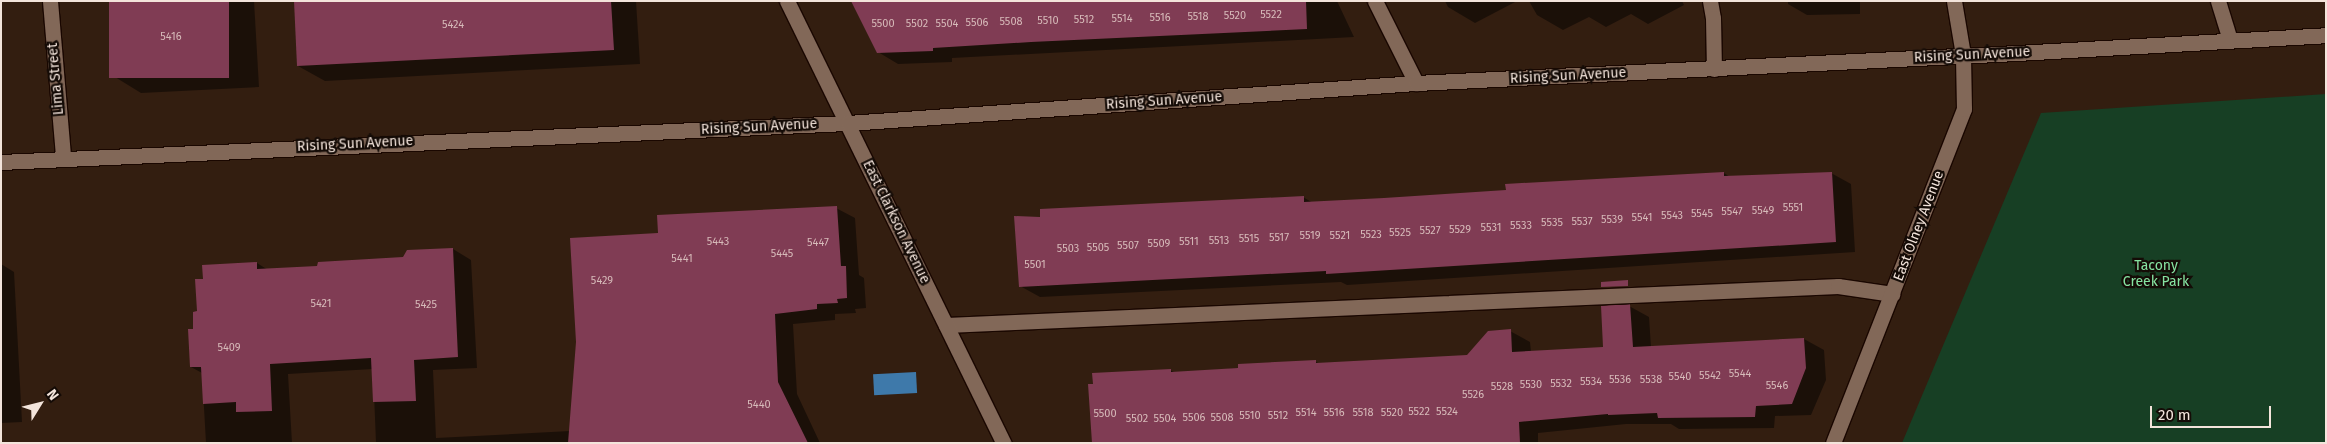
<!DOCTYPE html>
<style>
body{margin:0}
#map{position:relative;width:2327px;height:444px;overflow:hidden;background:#331e10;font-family:"Fira Sans",sans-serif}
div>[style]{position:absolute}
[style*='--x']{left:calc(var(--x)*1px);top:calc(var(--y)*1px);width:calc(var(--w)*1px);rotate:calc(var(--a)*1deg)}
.green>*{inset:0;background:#173f24}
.water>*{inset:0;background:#3e79aa;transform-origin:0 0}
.shadow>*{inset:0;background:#0007}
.building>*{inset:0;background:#803c54;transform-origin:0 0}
.roads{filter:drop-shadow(1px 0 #1a0700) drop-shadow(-1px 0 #1a0700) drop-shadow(0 1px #1a0700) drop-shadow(0 -1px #1a0700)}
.lane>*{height:15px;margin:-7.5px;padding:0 7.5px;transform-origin:7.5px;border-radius:7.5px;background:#826858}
.street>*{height:15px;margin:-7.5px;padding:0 7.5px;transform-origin:7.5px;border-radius:7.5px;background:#826858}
.secondary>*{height:15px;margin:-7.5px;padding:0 7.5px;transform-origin:7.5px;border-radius:7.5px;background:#826858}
span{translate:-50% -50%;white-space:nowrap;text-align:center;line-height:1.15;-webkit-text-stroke:4.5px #140b06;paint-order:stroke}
.number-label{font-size:11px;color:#d6bab9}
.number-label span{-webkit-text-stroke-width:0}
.street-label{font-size:14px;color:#f3e4db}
.park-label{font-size:14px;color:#86e3a1}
.frame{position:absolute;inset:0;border:2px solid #f3e4db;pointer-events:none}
.north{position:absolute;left:15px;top:379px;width:50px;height:50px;-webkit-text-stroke:4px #140b06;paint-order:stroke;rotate:54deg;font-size:14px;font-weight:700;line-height:20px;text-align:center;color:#f3e4db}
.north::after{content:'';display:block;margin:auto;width:18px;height:22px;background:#f3e4db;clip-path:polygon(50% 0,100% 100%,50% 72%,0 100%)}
.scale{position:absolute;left:2150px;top:406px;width:121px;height:22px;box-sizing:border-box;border:2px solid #f3e4db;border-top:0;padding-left:6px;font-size:15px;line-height:18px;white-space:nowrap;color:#f3e4db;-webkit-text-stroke:4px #140b06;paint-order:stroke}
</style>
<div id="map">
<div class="green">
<i style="clip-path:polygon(2326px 94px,2326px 443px,1902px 443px,2041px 113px)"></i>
</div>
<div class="water">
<i style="left:916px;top:372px;width:21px;height:43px;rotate:87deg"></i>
</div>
<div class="shadow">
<i style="clip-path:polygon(111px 1px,254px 1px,259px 87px,141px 93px,115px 77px)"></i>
<i style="clip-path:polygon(295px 1px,636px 1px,640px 64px,325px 81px,298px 66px)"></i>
<i style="clip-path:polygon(853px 1px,1337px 1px,1354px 37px,952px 58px,952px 62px,898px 64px,878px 52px)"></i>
<i style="clip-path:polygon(1445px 1px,1517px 1px,1475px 23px,1448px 7px)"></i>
<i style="clip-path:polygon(1529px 1px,1682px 1px,1684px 5px,1648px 24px,1631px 14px,1606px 27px,1589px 17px,1563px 30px,1537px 15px)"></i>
<i style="clip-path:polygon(1788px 1px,1860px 1px,1860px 14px,1807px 15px,1788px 4px)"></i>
<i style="clip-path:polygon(1724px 173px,1730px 177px,1831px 173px,1851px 184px,1855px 252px,1347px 285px,1341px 282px,1040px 297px,1020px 286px,1041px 218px,1041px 210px,1303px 197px,1313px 203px,1507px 192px)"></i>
<i style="clip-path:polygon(836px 208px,855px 218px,859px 275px,864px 278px,866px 308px,855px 309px,856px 313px,835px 314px,835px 320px,793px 324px,797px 394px,820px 443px,376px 443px,373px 369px,288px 374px,292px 443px,206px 443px,202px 373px,191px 367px,195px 330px,204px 280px,257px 263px,268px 270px,318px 267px,403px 258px,453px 249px,471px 260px,477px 368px,433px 370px,436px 438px,570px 431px,659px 235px)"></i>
<i style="clip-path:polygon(1px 264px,14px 272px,22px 422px,1px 423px)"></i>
<i style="clip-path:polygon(1629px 306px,1649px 317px,1651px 347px,1804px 339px,1824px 350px,1826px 380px,1811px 415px,1775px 416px,1774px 428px,1679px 429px,1671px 424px,1626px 424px,1538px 433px,1538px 443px,1093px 443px,1170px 370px,1176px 373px,1316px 362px,1321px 364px,1468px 356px,1510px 331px,1530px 342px,1531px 352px,1604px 348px)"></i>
</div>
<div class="building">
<i style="left:109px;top:1px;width:120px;height:77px"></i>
<i style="clip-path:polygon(294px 1px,611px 1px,614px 50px,297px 66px)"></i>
<i style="clip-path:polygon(851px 1px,1306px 1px,1307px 29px,1031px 42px,933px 48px,933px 51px,877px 53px)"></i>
<i style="clip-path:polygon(1724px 172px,1724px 176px,1832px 172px,1836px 242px,1326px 274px,1326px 271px,1019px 287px,1014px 216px,1040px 217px,1040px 209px,1304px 196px,1304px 202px,1384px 198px,1506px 190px,1505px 184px)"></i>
<i style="clip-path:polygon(837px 206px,841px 266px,846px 266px,847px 298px,837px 299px,838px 303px,817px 304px,817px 309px,775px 314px,778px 382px,808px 443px,568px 443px,576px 342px,570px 238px,658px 233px,657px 215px)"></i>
<i style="clip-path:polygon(453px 248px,458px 357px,414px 360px,416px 401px,373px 402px,371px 358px,270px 364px,272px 411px,236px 412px,236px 402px,203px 404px,201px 367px,190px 367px,188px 329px,193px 329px,193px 312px,197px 311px,195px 279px,203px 279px,202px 265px,257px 262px,257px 269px,317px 266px,318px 262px,403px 257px,407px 250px)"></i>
<i style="clip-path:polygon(1628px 280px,1628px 286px,1601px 287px,1601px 282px)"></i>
<i style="clip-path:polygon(1630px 304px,1633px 347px,1804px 338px,1806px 368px,1792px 404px,1756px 406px,1755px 417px,1658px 418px,1657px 413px,1608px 415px,1608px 414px,1519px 422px,1520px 443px,1092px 443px,1088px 384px,1093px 384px,1092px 373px,1171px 369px,1171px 372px,1238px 368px,1238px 364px,1316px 360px,1316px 363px,1467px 355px,1488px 331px,1511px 329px,1512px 352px,1603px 347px,1601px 306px)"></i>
</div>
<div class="roads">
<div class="lane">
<i style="--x:1710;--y:1;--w:17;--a:80"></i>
<i style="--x:1713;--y:18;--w:51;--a:88.9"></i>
<i style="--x:2218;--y:1;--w:41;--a:72.9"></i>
<i style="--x:946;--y:325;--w:893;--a:-2.5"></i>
<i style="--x:1838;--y:286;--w:55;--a:8.4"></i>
</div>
<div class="street">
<i style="--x:50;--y:1;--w:157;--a:85.2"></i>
<i style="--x:787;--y:1;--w:492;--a:63.9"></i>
<i style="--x:1375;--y:1;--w:92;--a:63.4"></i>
<i style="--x:1833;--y:443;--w:359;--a:-68.6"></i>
<i style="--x:1964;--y:109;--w:54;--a:-91.1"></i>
</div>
<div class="secondary">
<i style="--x:1954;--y:1;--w:55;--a:80.5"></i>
<i style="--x:1;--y:162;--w:848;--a:-2.64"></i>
<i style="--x:848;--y:123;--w:569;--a:-4.03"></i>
<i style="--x:1416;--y:83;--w:602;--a:-2.86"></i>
<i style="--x:2017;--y:53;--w:310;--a:-3.3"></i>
</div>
</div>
<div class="number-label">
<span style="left:1271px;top:15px">5522</span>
<span style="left:1235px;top:16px">5520</span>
<span style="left:1198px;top:17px">5518</span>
<span style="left:1160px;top:18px">5516</span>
<span style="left:1122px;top:19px">5514</span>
<span style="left:1084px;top:20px">5512</span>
<span style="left:1048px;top:21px">5510</span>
<span style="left:1011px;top:22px">5508</span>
<span style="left:977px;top:23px">5506</span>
<span style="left:883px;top:24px">5500</span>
<span style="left:917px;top:24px">5502</span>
<span style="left:947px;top:24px">5504</span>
<span style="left:453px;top:25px">5424</span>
<span style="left:171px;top:37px">5416</span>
<span style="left:1793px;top:208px">5551</span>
<span style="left:1763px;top:211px">5549</span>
<span style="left:1732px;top:212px">5547</span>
<span style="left:1702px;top:214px">5545</span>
<span style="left:1672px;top:216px">5543</span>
<span style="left:1642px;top:218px">5541</span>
<span style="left:1612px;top:220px">5539</span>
<span style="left:1582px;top:222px">5537</span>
<span style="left:1552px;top:223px">5535</span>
<span style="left:1521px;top:226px">5533</span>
<span style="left:1491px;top:228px">5531</span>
<span style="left:1460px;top:230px">5529</span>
<span style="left:1430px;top:231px">5527</span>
<span style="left:1400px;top:233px">5525</span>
<span style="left:1371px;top:235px">5523</span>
<span style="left:1310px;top:236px">5519</span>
<span style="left:1340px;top:236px">5521</span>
<span style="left:1279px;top:238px">5517</span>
<span style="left:1249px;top:239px">5515</span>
<span style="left:1219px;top:241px">5513</span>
<span style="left:718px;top:242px">5443</span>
<span style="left:1189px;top:242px">5511</span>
<span style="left:818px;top:243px">5447</span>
<span style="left:1159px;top:244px">5509</span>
<span style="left:1128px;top:246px">5507</span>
<span style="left:1098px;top:248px">5505</span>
<span style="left:1068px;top:249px">5503</span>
<span style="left:782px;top:254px">5445</span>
<span style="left:682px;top:259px">5441</span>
<span style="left:1035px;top:265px">5501</span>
<span style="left:602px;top:281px">5429</span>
<span style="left:321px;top:304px">5421</span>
<span style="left:426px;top:305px">5425</span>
<span style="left:229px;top:348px">5409</span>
<span style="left:1740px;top:374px">5544</span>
<span style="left:1710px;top:376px">5542</span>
<span style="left:1680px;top:377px">5540</span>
<span style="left:1620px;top:380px">5536</span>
<span style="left:1651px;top:380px">5538</span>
<span style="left:1591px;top:382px">5534</span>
<span style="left:1561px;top:384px">5532</span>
<span style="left:1531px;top:385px">5530</span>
<span style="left:1777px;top:386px">5546</span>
<span style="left:1502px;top:387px">5528</span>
<span style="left:1473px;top:395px">5526</span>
<span style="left:759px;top:405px">5440</span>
<span style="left:1419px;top:412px">5522</span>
<span style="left:1447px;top:412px">5524</span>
<span style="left:1306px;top:413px">5514</span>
<span style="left:1334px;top:413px">5516</span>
<span style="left:1363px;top:413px">5518</span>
<span style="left:1392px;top:413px">5520</span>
<span style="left:1105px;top:414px">5500</span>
<span style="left:1250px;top:416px">5510</span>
<span style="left:1278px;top:416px">5512</span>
<span style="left:1194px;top:418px">5506</span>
<span style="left:1222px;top:418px">5508</span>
<span style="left:1137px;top:419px">5502</span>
<span style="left:1165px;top:419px">5504</span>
</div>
<div class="street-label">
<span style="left:1972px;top:55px;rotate:-3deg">Rising Sun Avenue</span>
<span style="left:1568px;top:76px;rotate:-3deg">Rising Sun Avenue</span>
<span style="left:56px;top:79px;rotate:-95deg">Lima Street</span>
<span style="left:1164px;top:101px;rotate:-4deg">Rising Sun Avenue</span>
<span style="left:759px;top:127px;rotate:-3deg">Rising Sun Avenue</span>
<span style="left:355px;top:144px;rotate:-3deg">Rising Sun Avenue</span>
<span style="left:896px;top:222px;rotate:64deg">East Clarkson Avenue</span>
<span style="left:1919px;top:226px;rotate:-69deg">East Olney Avenue</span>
</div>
<div class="park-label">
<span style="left:2156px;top:274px">Tacony<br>Creek Park</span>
</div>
<div class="frame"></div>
<div class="north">N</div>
<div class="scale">20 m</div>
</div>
